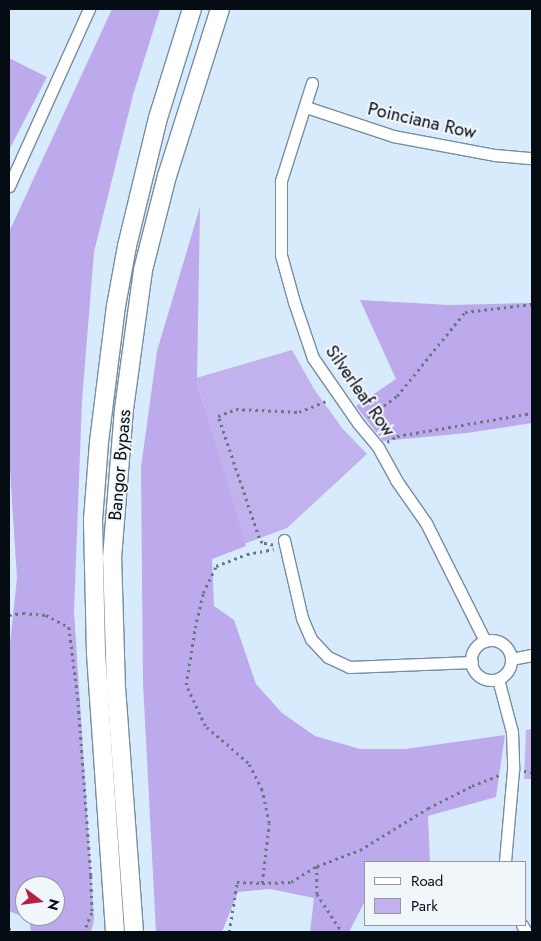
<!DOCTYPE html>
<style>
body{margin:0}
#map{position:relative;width:541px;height:941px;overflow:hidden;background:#d8ebfc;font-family:Jost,sans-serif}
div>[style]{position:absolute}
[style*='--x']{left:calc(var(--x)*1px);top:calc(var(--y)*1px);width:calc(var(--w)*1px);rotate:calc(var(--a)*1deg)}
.green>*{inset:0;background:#c1b2ed}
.forest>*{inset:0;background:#bcaaed}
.path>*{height:2.5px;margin-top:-1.25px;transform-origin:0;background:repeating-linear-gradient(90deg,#6a7682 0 2.5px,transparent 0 6.5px)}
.roads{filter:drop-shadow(1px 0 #778da0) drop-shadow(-1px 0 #778da0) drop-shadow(0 1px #778da0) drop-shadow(0 -1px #778da0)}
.street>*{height:11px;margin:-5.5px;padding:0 5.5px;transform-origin:5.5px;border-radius:5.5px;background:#fff}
.street>.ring{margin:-5.5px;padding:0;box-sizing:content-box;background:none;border:11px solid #fff;border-radius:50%}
.primary>*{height:18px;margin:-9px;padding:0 9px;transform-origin:9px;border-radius:9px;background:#fff}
span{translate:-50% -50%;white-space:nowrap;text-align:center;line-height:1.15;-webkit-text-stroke:4px #f1f6fa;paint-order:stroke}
.street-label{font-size:18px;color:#050c13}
.frame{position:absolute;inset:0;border:10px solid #050c13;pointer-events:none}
.legend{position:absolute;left:364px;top:861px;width:162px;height:65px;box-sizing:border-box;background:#f1f6fa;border:1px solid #93989e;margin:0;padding:6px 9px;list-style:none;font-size:15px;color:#050c13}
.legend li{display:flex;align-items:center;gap:10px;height:25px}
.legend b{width:25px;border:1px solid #93989e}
.north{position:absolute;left:15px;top:876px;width:50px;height:50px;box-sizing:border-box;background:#f1f6fa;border:1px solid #93989e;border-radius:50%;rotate:105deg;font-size:14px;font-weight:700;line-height:20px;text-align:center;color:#050c13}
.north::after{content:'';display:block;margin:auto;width:18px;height:22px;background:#b32043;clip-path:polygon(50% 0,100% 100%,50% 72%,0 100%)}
</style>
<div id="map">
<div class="green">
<i style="clip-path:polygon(292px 350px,314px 389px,342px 428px,367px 454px,287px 528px,244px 544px,196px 378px)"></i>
<i style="clip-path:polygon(532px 729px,532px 779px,524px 779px,526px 730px)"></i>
</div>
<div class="forest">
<i style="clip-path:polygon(evenodd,112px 9px,160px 9px,133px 95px,94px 252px,82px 401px,74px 611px,94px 920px,91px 932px,31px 932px,29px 919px,9px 911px,9px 653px,17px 578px,9px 455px,9px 232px,112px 9px,25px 886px,55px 886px,55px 916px,25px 916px,25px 886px)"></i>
<i style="clip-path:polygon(9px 58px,47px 77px,9px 150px)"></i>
<i style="clip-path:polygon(200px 207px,197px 382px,246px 546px,212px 559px,214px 606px,234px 620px,256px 684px,282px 713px,315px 736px,360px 749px,405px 749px,505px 735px,496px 797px,428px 816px,430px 862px,365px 862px,365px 901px,349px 932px,310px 932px,314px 898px,270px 889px,238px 892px,222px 932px,156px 932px,143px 683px,141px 467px,157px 351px)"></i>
<i style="clip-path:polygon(360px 300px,449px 305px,532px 303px,532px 423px,467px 433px,383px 441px,356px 406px,396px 379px)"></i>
</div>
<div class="path">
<i style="--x:368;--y:417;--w:36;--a:-36"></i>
<i style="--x:397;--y:396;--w:108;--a:-51"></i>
<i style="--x:465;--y:312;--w:67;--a:-6.8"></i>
<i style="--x:387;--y:442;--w:12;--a:-31"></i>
<i style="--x:397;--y:436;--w:137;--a:-9.7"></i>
<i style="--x:273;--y:545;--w:11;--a:-170"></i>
<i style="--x:262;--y:543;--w:6;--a:-121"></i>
<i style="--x:259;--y:538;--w:129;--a:-108.6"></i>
<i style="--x:218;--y:416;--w:19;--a:-21"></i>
<i style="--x:236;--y:409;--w:63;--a:2.7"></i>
<i style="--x:299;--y:412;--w:31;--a:-22"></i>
<i style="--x:9;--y:615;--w:14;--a:-8"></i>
<i style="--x:23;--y:613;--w:23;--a:5"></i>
<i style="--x:46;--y:615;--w:26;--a:28"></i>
<i style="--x:69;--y:627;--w:72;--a:82.8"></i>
<i style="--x:78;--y:698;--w:178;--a:85.8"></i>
<i style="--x:91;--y:876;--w:37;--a:88"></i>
<i style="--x:92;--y:913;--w:21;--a:113"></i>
<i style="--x:524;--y:771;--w:8;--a:7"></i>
<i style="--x:317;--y:866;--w:28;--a:90"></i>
<i style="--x:317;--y:894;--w:45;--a:56.7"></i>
<i style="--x:262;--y:883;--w:29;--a:-2"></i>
<i style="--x:291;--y:882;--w:31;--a:-32"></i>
<i style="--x:317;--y:866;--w:46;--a:-20.4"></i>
<i style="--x:360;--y:850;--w:80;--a:-31.7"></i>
<i style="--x:428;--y:808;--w:49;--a:-26.6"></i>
<i style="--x:472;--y:786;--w:32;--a:-22"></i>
<i style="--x:9;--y:928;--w:5;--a:53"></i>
<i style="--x:229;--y:932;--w:51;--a:-80.9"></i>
<i style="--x:237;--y:882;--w:25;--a:2"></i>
<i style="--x:262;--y:883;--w:60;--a:-83.3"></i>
<i style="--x:269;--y:823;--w:34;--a:-102"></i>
<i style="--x:262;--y:790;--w:30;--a:-117"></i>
<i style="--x:248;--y:763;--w:57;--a:-139.3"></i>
<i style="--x:205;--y:726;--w:45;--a:-114.9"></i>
<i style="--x:186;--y:685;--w:58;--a:-81"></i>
<i style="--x:195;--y:628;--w:36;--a:-77"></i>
<i style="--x:203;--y:593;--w:30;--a:-64"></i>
<i style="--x:216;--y:566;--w:33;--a:-21"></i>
<i style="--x:247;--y:554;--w:27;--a:-10"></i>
</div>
<div class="roads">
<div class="street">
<i style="--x:312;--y:83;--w:103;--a:107.6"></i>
<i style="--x:281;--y:181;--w:74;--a:90"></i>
<i style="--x:281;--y:255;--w:49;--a:74.5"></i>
<i style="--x:294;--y:302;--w:59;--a:71.3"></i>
<i style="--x:313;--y:358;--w:79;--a:55.3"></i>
<i style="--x:358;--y:423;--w:31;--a:50"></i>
<i style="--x:378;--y:447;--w:38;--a:61"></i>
<i style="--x:396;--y:480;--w:52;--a:55.1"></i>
<i style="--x:426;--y:523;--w:132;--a:63.4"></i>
<i style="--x:306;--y:107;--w:92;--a:18.4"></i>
<i style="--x:393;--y:136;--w:104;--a:10.6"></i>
<i style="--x:495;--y:155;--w:37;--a:5"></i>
<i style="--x:9;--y:186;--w:194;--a:-65.7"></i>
<i style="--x:284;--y:540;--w:80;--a:77"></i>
<i style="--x:302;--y:618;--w:23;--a:67"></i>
<i style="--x:311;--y:639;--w:25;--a:47"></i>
<i style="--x:328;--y:657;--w:23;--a:25"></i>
<i style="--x:349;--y:667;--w:123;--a:-2.3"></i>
<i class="ring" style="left:471px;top:640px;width:29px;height:29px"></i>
<i style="--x:511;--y:659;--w:21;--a:-11"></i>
<i style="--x:498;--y:679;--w:55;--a:75.2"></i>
<i style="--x:512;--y:732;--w:38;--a:88"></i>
<i style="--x:513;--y:770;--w:92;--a:95"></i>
<i style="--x:522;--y:925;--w:8;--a:60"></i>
</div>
<div class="primary">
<i style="--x:115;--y:932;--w:280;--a:-93.9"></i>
<i style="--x:96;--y:653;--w:133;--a:-91.3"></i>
<i style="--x:93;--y:520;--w:78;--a:-85.6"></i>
<i style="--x:99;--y:442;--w:137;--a:-82.9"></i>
<i style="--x:116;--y:306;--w:61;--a:-79.6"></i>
<i style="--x:127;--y:246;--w:132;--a:-76.4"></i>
<i style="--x:158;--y:118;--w:114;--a:-72.7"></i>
<i style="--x:134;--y:932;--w:244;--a:-94.2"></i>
<i style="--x:116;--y:689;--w:131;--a:-91.7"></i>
<i style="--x:112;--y:558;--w:149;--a:-85.4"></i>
<i style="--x:124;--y:409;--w:140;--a:-82.2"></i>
<i style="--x:143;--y:270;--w:97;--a:-75.7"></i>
<i style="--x:167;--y:176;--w:175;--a:-72.4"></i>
</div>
</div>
<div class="street-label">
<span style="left:422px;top:121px;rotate:13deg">Poinciana Row</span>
<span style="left:360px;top:391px;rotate:55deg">Silverleaf Row</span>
<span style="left:120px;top:465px;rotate:-85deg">Bangor Bypass</span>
</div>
<div class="frame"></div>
<ul class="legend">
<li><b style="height:6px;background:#fff"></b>Road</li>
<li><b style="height:14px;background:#c1b2ed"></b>Park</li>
</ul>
<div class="north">N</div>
</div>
